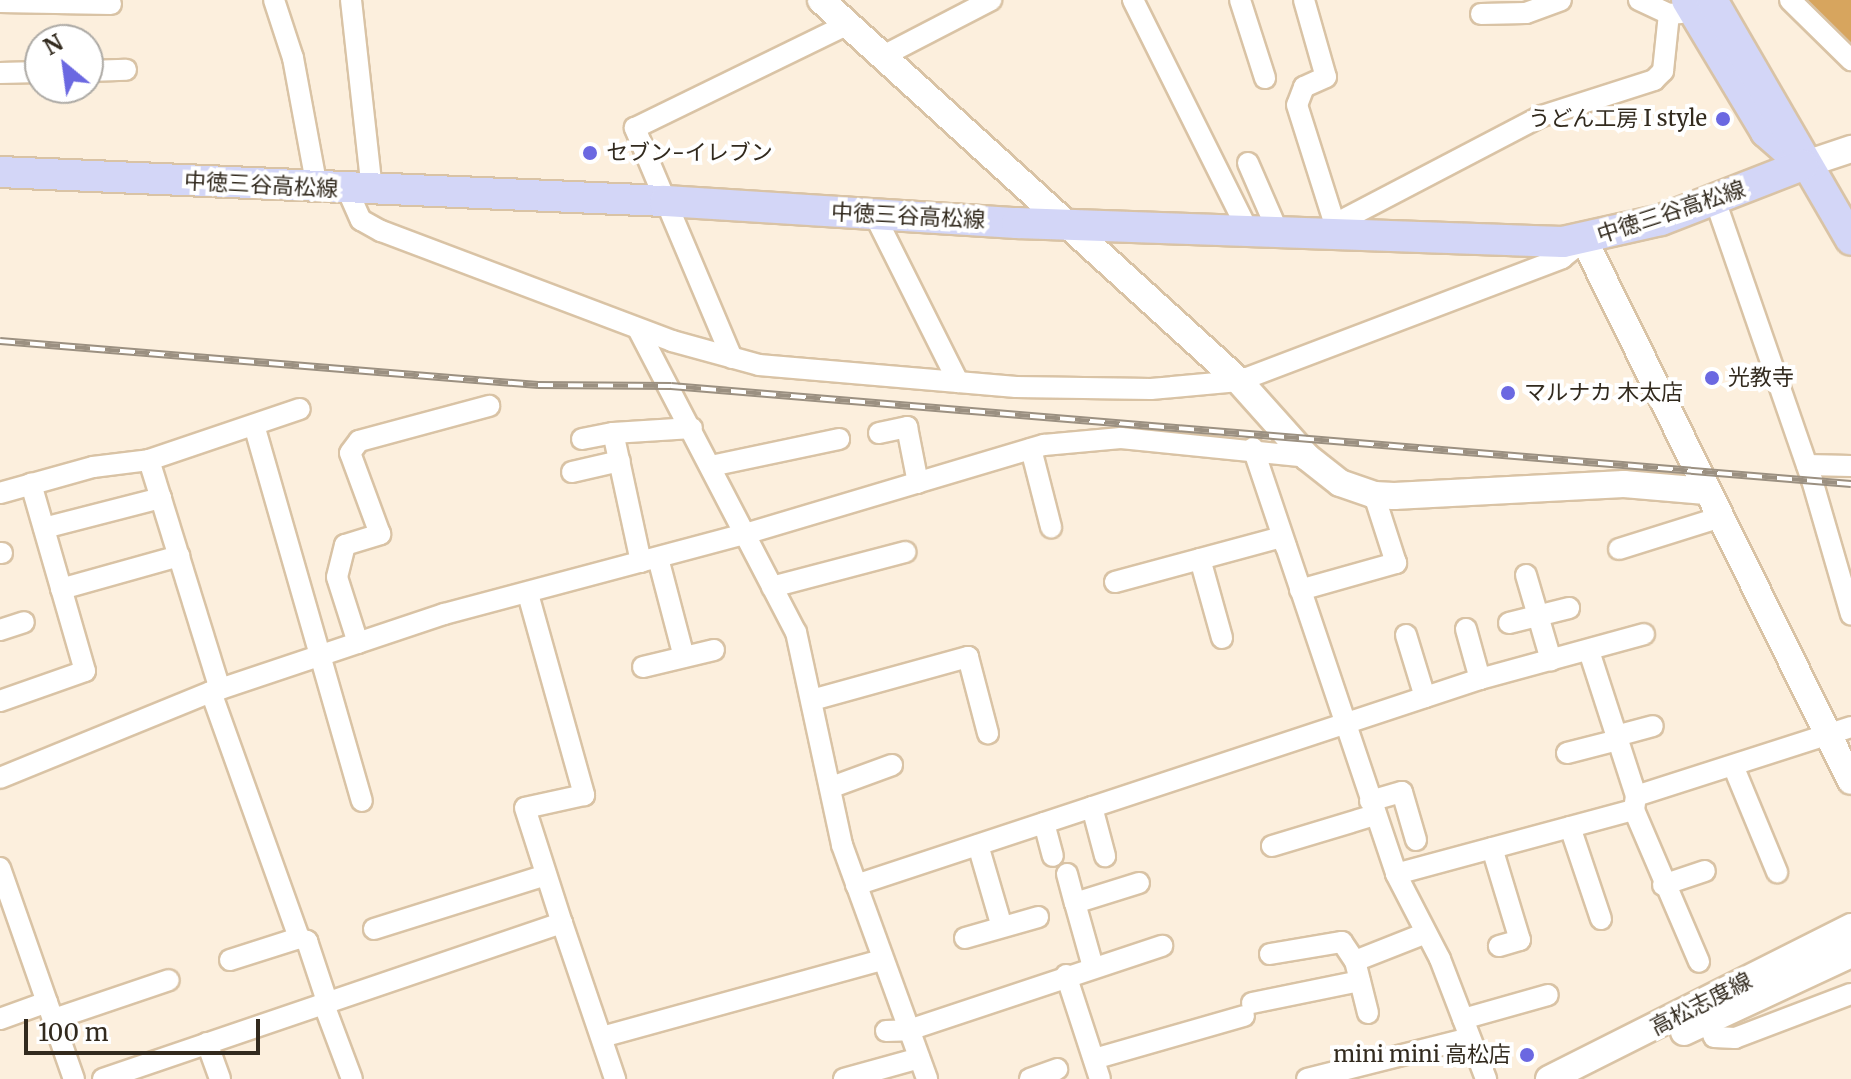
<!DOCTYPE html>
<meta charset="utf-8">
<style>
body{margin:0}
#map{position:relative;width:1851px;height:1079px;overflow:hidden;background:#fcefdd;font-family:Merriweather,"Noto Sans JP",serif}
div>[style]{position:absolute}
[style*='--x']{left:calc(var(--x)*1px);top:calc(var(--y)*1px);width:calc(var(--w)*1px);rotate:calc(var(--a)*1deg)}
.water>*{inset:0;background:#d7a55e}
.roads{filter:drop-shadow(2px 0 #d9c3a5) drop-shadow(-2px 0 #d9c3a5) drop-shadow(0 2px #d9c3a5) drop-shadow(0 -2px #d9c3a5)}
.street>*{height:20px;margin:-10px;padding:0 10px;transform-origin:10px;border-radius:10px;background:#fff}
.secondary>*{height:26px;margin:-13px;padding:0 13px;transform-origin:13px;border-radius:13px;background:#fff}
.primary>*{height:30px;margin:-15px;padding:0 15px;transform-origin:15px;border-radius:15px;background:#d3d6f7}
.rail>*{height:8px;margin-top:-4px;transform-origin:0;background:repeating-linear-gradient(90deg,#fff 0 15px,#9b9081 0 30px);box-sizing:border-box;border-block:2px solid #9b9081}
.dots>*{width:22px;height:22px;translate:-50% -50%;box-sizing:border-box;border:4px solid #fff;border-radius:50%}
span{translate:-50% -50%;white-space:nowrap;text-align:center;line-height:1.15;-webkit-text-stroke:8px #fff;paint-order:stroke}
.poi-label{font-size:22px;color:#322a1e}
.right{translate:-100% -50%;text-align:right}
.left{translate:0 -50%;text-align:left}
.street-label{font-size:22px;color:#322a1e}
.north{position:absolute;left:24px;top:24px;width:80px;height:80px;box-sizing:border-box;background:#fff;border:2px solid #adaaa5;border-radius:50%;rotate:331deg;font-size:22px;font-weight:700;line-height:32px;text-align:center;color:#322a1e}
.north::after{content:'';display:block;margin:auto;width:28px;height:36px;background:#6b68e1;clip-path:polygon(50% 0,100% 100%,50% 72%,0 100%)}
.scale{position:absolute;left:24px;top:1019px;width:236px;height:36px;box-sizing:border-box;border:4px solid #322a1e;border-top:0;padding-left:10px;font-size:24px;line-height:28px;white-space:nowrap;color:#322a1e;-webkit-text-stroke:6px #fff;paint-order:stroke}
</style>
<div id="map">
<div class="water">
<i style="clip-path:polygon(1806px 0,1851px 0,1851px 48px,1848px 46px)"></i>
</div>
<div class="roads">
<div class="street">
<i style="--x:274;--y:0;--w:61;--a:71.9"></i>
<i style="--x:293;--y:58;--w:131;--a:79.5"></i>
<i style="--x:351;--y:0;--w:190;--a:83.7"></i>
<i style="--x:1133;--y:0;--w:258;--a:63.5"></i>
<i style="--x:1240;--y:0;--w:82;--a:72.2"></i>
<i style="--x:1304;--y:0;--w:80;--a:74.1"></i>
<i style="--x:1326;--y:77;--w:24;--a:156"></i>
<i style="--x:1304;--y:87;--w:19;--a:111"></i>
<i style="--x:1297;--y:105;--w:135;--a:72.4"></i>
<i style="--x:1639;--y:0;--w:33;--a:25"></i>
<i style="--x:1669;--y:14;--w:12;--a:-5"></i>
<i style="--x:1790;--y:0;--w:86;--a:44.5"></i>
<i style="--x:0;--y:2;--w:111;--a:1"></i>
<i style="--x:1481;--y:14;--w:45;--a:-1.3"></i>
<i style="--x:1526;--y:13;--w:37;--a:-20"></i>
<i style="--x:883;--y:56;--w:122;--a:-27.4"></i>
<i style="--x:88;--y:71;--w:38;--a:-2"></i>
<i style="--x:0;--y:73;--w:40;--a:-1.4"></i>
<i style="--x:1248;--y:163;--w:75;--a:66.5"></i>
<i style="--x:347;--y:189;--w:34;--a:66"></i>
<i style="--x:361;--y:220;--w:23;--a:29"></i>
<i style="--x:381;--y:231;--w:311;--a:20.7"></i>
<i style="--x:672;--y:341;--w:90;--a:15.4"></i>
<i style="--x:759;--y:365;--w:258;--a:4.9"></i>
<i style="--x:1016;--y:387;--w:135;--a:0.8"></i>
<i style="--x:1151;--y:389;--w:88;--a:-5.2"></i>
<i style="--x:1239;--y:381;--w:346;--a:-20.8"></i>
<i style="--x:1562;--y:258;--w:28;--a:-39"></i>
<i style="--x:1715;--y:200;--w:296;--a:70.9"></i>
<i style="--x:1812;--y:480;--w:140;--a:73.8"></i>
<i style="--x:874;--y:214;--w:188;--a:63.4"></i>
<i style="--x:1335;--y:224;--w:233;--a:-27.6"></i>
<i style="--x:1542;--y:116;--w:118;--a:-17.8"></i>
<i style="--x:1654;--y:80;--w:13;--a:-45"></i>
<i style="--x:1663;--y:71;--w:57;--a:-84"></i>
<i style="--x:638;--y:329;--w:342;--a:62.5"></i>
<i style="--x:796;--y:632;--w:218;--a:77.8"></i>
<i style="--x:842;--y:845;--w:249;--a:70"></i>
<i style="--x:732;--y:358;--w:250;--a:-112.9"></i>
<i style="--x:635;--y:128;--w:237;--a:-26"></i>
<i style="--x:254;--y:425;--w:391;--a:74"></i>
<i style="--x:879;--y:433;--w:29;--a:-12"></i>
<i style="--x:907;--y:427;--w:57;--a:78.9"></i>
<i style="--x:582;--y:439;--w:32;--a:-11"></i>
<i style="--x:1253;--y:448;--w:449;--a:71.4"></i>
<i style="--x:1396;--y:874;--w:96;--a:62.6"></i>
<i style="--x:1440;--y:959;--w:129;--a:69"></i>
<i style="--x:1031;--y:449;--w:81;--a:75.6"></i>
<i style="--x:149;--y:460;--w:240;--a:72.8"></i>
<i style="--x:1807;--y:465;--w:44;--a:1.3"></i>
<i style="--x:711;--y:466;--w:131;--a:-11.9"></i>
<i style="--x:572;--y:472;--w:49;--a:-12.9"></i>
<i style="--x:0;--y:493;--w:97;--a:-15.6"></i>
<i style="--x:93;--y:467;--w:56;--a:-7.1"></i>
<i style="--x:149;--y:460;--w:159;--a:-18.7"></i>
<i style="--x:44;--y:528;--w:121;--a:-14.4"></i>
<i style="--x:1619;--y:549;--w:107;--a:-17.4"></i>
<i style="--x:0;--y:553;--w:2;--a:0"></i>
<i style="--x:658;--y:558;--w:102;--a:75.3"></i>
<i style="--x:1200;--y:559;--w:82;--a:74.4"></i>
<i style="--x:641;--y:562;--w:132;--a:-102.2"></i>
<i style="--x:613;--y:433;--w:79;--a:-3.6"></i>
<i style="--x:1526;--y:575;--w:89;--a:73.6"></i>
<i style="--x:1115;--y:582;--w:173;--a:-15.1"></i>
<i style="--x:1282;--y:537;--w:11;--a:68"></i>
<i style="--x:772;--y:587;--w:138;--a:-14.7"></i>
<i style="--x:61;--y:589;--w:123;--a:-15.6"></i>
<i style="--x:1300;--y:590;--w:100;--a:-15.7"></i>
<i style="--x:1396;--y:563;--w:71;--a:-107.9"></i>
<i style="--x:528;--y:594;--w:209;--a:74.4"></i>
<i style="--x:584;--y:795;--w:60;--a:167.6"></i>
<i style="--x:525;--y:808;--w:121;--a:72.2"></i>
<i style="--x:1509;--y:623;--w:62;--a:-14"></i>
<i style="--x:1466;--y:629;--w:52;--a:74.4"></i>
<i style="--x:0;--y:630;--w:25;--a:-18"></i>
<i style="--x:1406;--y:635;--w:65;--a:73"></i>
<i style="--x:358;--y:643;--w:69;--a:-107.7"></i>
<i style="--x:337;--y:577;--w:33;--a:-76"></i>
<i style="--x:345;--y:545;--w:37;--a:-17"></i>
<i style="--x:380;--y:534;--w:86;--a:-110.3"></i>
<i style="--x:350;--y:453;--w:15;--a:-53"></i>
<i style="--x:359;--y:441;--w:135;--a:-15.1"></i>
<i style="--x:1589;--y:651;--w:152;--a:72"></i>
<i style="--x:1636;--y:796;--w:226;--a:-17.8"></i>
<i style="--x:643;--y:667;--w:73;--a:-13.5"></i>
<i style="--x:211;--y:692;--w:261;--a:70.3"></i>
<i style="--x:812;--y:700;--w:162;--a:-15.4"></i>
<i style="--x:968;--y:657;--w:79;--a:75.3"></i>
<i style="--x:0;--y:701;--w:90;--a:-19.4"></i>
<i style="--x:85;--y:671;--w:195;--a:-106.1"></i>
<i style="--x:1616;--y:736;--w:38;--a:-15"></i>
<i style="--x:1567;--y:753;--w:53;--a:-14.3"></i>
<i style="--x:1734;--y:768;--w:113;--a:67.5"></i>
<i style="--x:0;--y:778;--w:228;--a:-22.2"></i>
<i style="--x:211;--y:692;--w:246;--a:-18.5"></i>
<i style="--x:444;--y:614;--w:311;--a:-14.9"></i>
<i style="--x:745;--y:534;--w:312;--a:-16.6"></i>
<i style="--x:1044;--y:445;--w:77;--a:-5.2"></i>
<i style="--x:1121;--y:438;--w:187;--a:5.8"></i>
<i style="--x:832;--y:787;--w:64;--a:-20.1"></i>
<i style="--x:1370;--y:801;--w:33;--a:-16"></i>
<i style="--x:1402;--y:792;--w:50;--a:73.7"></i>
<i style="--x:1092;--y:807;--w:51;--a:75.1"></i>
<i style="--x:1634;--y:810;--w:165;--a:66.8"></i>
<i style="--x:1044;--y:823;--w:34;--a:75"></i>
<i style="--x:1570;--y:827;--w:97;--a:71.4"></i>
<i style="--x:978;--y:845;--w:85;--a:73.7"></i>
<i style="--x:1272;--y:846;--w:108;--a:-16.8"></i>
<i style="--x:1492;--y:848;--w:96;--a:73.1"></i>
<i style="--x:1520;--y:940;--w:22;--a:164"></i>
<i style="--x:0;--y:868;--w:224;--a:70.7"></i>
<i style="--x:1067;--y:874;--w:30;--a:75"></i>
<i style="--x:1396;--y:874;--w:246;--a:-15.1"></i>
<i style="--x:1634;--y:810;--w:14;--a:-82"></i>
<i style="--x:856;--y:885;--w:657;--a:-18.27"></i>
<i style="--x:1480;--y:679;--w:170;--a:-15.3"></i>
<i style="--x:1663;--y:885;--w:44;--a:-18.4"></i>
<i style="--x:374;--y:929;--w:177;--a:-17.4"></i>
<i style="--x:965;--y:938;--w:76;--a:-16"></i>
<i style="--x:1270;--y:954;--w:73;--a:-9.5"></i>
<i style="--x:1342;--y:942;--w:23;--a:56"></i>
<i style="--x:230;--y:960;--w:72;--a:-17.7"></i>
<i style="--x:299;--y:938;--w:9;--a:21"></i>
<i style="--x:307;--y:941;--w:63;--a:71.6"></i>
<i style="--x:1093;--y:967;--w:66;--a:-105.7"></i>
<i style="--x:1075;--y:903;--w:67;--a:-17.4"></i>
<i style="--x:1066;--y:975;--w:109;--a:71.9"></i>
<i style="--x:323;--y:1002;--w:82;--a:69.4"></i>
<i style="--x:1252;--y:1003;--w:110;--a:-11.5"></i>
<i style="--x:1368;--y:1013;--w:54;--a:-104"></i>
<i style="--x:1355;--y:961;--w:76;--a:-21.5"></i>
<i style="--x:0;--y:1019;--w:50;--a:-19.9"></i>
<i style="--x:54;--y:1019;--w:121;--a:-18.7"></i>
<i style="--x:1463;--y:1019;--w:88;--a:-15.8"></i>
<i style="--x:1707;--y:1021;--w:17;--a:66"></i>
<i style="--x:1714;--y:1037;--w:21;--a:3"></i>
<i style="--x:1735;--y:1038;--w:124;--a:-20.8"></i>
<i style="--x:886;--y:1031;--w:23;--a:-2"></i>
<i style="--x:909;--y:1030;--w:267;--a:-18.4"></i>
<i style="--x:602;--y:1037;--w:289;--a:-15.4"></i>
<i style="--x:207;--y:1043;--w:38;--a:70"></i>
<i style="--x:1094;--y:1059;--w:156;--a:-16"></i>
<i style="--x:103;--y:1079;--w:485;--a:-18.8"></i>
<i style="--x:562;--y:923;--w:165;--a:71.2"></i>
<i style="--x:844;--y:1079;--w:78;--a:-15.6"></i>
<i style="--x:1030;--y:1079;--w:29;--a:-20"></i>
<i style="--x:1307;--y:1079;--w:168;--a:-14.1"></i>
</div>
<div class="secondary">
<i style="--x:821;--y:0;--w:566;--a:42.35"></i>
<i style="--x:1239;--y:381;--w:102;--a:48.2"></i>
<i style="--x:1307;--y:457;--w:42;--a:38.2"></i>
<i style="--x:1340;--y:483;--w:36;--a:19"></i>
<i style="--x:1374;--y:495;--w:20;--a:3"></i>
<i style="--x:1394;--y:496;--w:230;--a:-3"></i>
<i style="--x:1624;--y:484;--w:82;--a:4.9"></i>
<i style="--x:1803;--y:165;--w:51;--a:-18.4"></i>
<i style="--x:1584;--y:240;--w:603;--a:63.73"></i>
<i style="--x:1684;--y:1032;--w:184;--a:-25"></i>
<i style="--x:1549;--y:1079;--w:338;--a:-26.7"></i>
</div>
<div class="primary">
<i style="--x:1687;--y:0;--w:154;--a:59.1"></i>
<i style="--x:1766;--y:132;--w:44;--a:41.3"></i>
<i style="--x:1712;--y:0;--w:277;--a:59.9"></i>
<i style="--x:0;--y:172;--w:666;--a:2.5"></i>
<i style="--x:665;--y:201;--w:353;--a:3.6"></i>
<i style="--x:1017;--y:223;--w:546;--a:1.99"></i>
<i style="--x:1563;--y:242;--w:100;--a:-12.7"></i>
<i style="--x:1661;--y:220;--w:152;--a:-21.2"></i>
</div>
</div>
<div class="rail">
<i style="--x:0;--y:341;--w:540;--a:4.68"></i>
<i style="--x:538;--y:385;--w:133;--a:0.4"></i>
<i style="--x:671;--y:386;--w:1184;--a:4.75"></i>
</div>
<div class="dots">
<i style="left:1723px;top:119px;background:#6b68e1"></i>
<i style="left:590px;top:153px;background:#6b68e1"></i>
<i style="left:1712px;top:378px;background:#6b68e1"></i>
<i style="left:1508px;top:393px;background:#6b68e1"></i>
<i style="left:1527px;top:1055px;background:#6b68e1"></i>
</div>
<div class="poi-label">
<span class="right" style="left:1707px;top:119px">うどん工房 I style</span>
<span class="left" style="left:606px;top:153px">セブン-イレブン</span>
<span class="left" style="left:1728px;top:378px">光教寺</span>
<span class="left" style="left:1524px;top:393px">マルナカ 木太店</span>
<span class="right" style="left:1511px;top:1055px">mini mini 高松店</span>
</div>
<div class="street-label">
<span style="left:261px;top:185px;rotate:3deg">中徳三谷高松線</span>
<span style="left:1671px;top:212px;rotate:-18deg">中徳三谷高松線</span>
<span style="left:908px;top:216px;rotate:3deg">中徳三谷高松線</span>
<span style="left:1701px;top:1004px;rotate:-27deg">高松志度線</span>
</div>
<div class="north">N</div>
<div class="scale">100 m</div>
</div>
